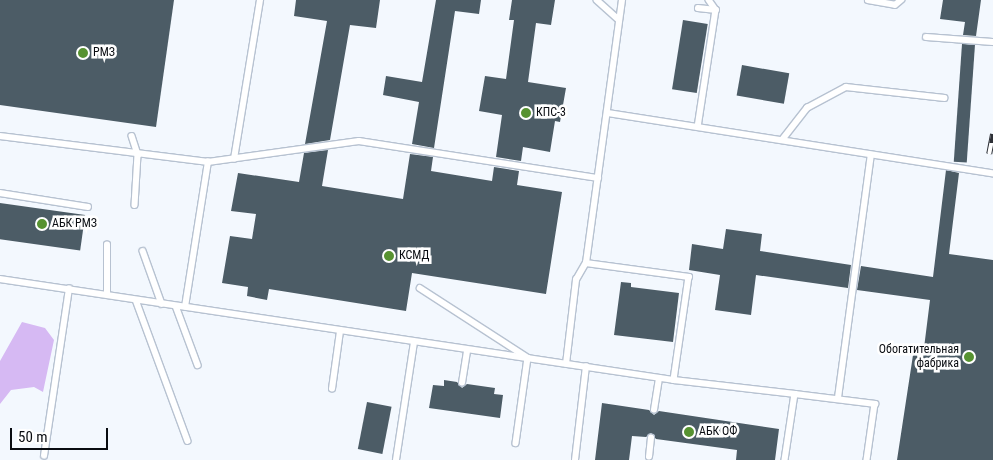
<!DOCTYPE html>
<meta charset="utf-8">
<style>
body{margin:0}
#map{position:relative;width:993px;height:460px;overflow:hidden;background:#f3f8fe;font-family:"Roboto Condensed",sans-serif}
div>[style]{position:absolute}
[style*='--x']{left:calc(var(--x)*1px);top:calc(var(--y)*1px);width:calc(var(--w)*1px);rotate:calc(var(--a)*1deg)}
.green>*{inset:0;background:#d6b9f3}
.building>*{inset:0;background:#4c5c66;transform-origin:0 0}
.roads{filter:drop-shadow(1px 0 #b7c2d1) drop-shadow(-1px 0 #b7c2d1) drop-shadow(0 1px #b7c2d1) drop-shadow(0 -1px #b7c2d1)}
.service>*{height:5.5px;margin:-2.75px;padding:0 2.75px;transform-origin:2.75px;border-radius:2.75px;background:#fff}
.rail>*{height:5.5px;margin-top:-2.75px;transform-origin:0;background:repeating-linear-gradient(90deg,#fff 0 11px,#2d3036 0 22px);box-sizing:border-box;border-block:1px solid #2d3036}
.dots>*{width:14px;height:14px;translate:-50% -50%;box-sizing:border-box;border:2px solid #fff;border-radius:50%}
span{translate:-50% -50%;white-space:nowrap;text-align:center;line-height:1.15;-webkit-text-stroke:5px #fff;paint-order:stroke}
.poi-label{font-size:12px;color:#090c11}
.left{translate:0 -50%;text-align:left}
.right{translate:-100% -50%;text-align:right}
.scale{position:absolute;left:10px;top:428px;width:98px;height:22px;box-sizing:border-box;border:2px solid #090c11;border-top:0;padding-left:6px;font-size:15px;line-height:18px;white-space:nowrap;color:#090c11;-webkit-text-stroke:4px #fff;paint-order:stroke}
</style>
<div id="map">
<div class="green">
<i style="clip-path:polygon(22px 322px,45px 328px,54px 340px,43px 392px,34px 387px,11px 390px,0 404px,0 361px)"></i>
</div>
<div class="building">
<i style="clip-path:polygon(0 0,174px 0,156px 127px,0 105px)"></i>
<i style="clip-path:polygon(296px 0,380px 0,376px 28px,350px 25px,330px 140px,305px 144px,327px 21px,294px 16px)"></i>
<i style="clip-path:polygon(436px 0,481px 0,479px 14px,455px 11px,434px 148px,412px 144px,419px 102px,383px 95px,386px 76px,422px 82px)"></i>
<i style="clip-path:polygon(512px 0,555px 0,551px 25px,536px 23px,528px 82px,566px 88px,560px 122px,555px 121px,550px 152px,523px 147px,521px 161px,496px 157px,502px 115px,479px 111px,485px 76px,506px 79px,514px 20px,509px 20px)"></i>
<i style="clip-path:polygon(943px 0,981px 0,976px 36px,963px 35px,965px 22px,940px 19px)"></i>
<i style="left:683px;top:20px;width:25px;height:70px;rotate:9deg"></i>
<i style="left:962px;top:44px;width:13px;height:118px;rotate:4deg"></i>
<i style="left:742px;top:65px;width:48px;height:31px;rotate:10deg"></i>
<i style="clip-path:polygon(328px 150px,322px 186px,403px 199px,410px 154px,433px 157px,431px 171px,492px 181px,494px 167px,519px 171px,517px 185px,562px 192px,546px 294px,412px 273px,406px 311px,269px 289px,267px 300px,247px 296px,248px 287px,222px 283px,230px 236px,252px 239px,256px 214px,231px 211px,238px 173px,299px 182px,304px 153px)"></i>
<i style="clip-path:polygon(946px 170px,959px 173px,949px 254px,993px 260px,993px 460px,897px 460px,913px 355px,923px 356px,930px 300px,857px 290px,861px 266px,933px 277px)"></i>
<i style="left:0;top:203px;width:86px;height:36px;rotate:8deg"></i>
<i style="clip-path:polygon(726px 229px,762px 234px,760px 251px,851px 265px,848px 288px,756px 275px,751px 315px,715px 310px,720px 275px,689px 270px,692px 244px,723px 249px)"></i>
<i style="clip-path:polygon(621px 282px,631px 283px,631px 287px,679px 293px,673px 342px,614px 335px)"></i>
<i style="clip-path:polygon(444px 380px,457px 382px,462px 388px,467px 384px,495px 388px,494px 394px,503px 395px,500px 418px,429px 408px,433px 385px,444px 386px)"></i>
<i style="left:367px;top:402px;width:25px;height:48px;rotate:11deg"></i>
<i style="clip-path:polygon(602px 403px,649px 410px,654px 415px,659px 411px,779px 429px,775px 460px,736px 460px,737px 450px,656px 439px,651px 433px,646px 437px,632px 436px,629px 460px,595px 460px)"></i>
</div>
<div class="roads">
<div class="service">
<i style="--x:597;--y:0;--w:28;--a:42"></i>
<i style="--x:709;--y:0;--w:12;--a:55"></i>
<i style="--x:868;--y:0;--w:27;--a:10"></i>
<i style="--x:895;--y:5;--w:8;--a:-40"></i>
<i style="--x:698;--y:8;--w:18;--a:6"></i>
<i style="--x:716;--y:10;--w:118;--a:98.7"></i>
<i style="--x:926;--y:37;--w:67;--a:4.3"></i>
<i style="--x:608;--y:113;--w:390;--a:8.9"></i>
<i style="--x:0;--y:136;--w:210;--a:7.1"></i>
<i style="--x:132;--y:136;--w:20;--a:72"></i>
<i style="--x:138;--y:155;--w:50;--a:93.4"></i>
<i style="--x:782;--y:140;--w:41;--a:-52"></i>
<i style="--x:807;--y:108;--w:44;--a:-28.3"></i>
<i style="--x:846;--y:87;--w:99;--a:6.4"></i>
<i style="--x:234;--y:159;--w:161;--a:-80.7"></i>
<i style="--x:0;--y:193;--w:89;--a:9"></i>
<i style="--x:143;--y:251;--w:56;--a:70.3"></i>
<i style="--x:586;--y:263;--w:104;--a:7.7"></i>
<i style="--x:689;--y:277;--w:104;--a:98.3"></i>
<i style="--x:0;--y:279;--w:682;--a:8.52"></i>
<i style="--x:674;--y:380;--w:122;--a:6.6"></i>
<i style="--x:795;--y:394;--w:67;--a:98.6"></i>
<i style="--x:420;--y:288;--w:129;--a:32.9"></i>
<i style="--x:528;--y:358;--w:86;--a:98"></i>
<i style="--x:107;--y:295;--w:50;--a:-90"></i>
<i style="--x:136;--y:300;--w:150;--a:69.8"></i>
<i style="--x:176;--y:306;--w:63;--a:69.6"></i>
<i style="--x:185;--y:307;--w:147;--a:-81"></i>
<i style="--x:208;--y:162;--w:152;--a:-7.9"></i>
<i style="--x:359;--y:141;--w:242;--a:8.8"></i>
<i style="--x:566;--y:364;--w:85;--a:-83.2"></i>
<i style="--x:576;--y:280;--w:20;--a:-60"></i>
<i style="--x:586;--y:263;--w:265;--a:-82.2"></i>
<i style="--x:462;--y:383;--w:33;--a:-81"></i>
<i style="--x:332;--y:389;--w:59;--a:-82.1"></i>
<i style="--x:795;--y:394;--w:81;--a:7.1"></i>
<i style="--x:875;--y:404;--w:57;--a:98.1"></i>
<i style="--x:838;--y:398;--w:245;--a:-82.3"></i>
<i style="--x:654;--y:410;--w:32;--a:-81"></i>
<i style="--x:44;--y:456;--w:169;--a:-81.5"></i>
<i style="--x:649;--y:457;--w:19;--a:-84"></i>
<i style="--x:396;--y:460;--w:119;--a:-81.3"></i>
<i style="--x:575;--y:460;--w:94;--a:-83.3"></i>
</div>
</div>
<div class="rail">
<i style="--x:989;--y:154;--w:20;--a:-79"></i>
</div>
<div class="dots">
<i style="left:83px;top:53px;background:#579231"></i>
<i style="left:526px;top:113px;background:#579231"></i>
<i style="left:42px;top:224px;background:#579231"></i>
<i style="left:389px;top:256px;background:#579231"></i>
<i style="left:969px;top:357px;background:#579231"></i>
<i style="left:689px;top:432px;background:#579231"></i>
</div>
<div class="poi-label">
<span class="left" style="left:93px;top:53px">РМЗ</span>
<span class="left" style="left:536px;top:113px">КПС-3</span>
<span class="left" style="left:52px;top:224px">АБК РМЗ</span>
<span class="left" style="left:399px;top:256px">КСМД</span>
<span class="right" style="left:959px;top:357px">Обогатительная<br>фабрика</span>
<span class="left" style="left:699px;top:432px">АБК ОФ</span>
</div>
<div class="scale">50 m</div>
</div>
